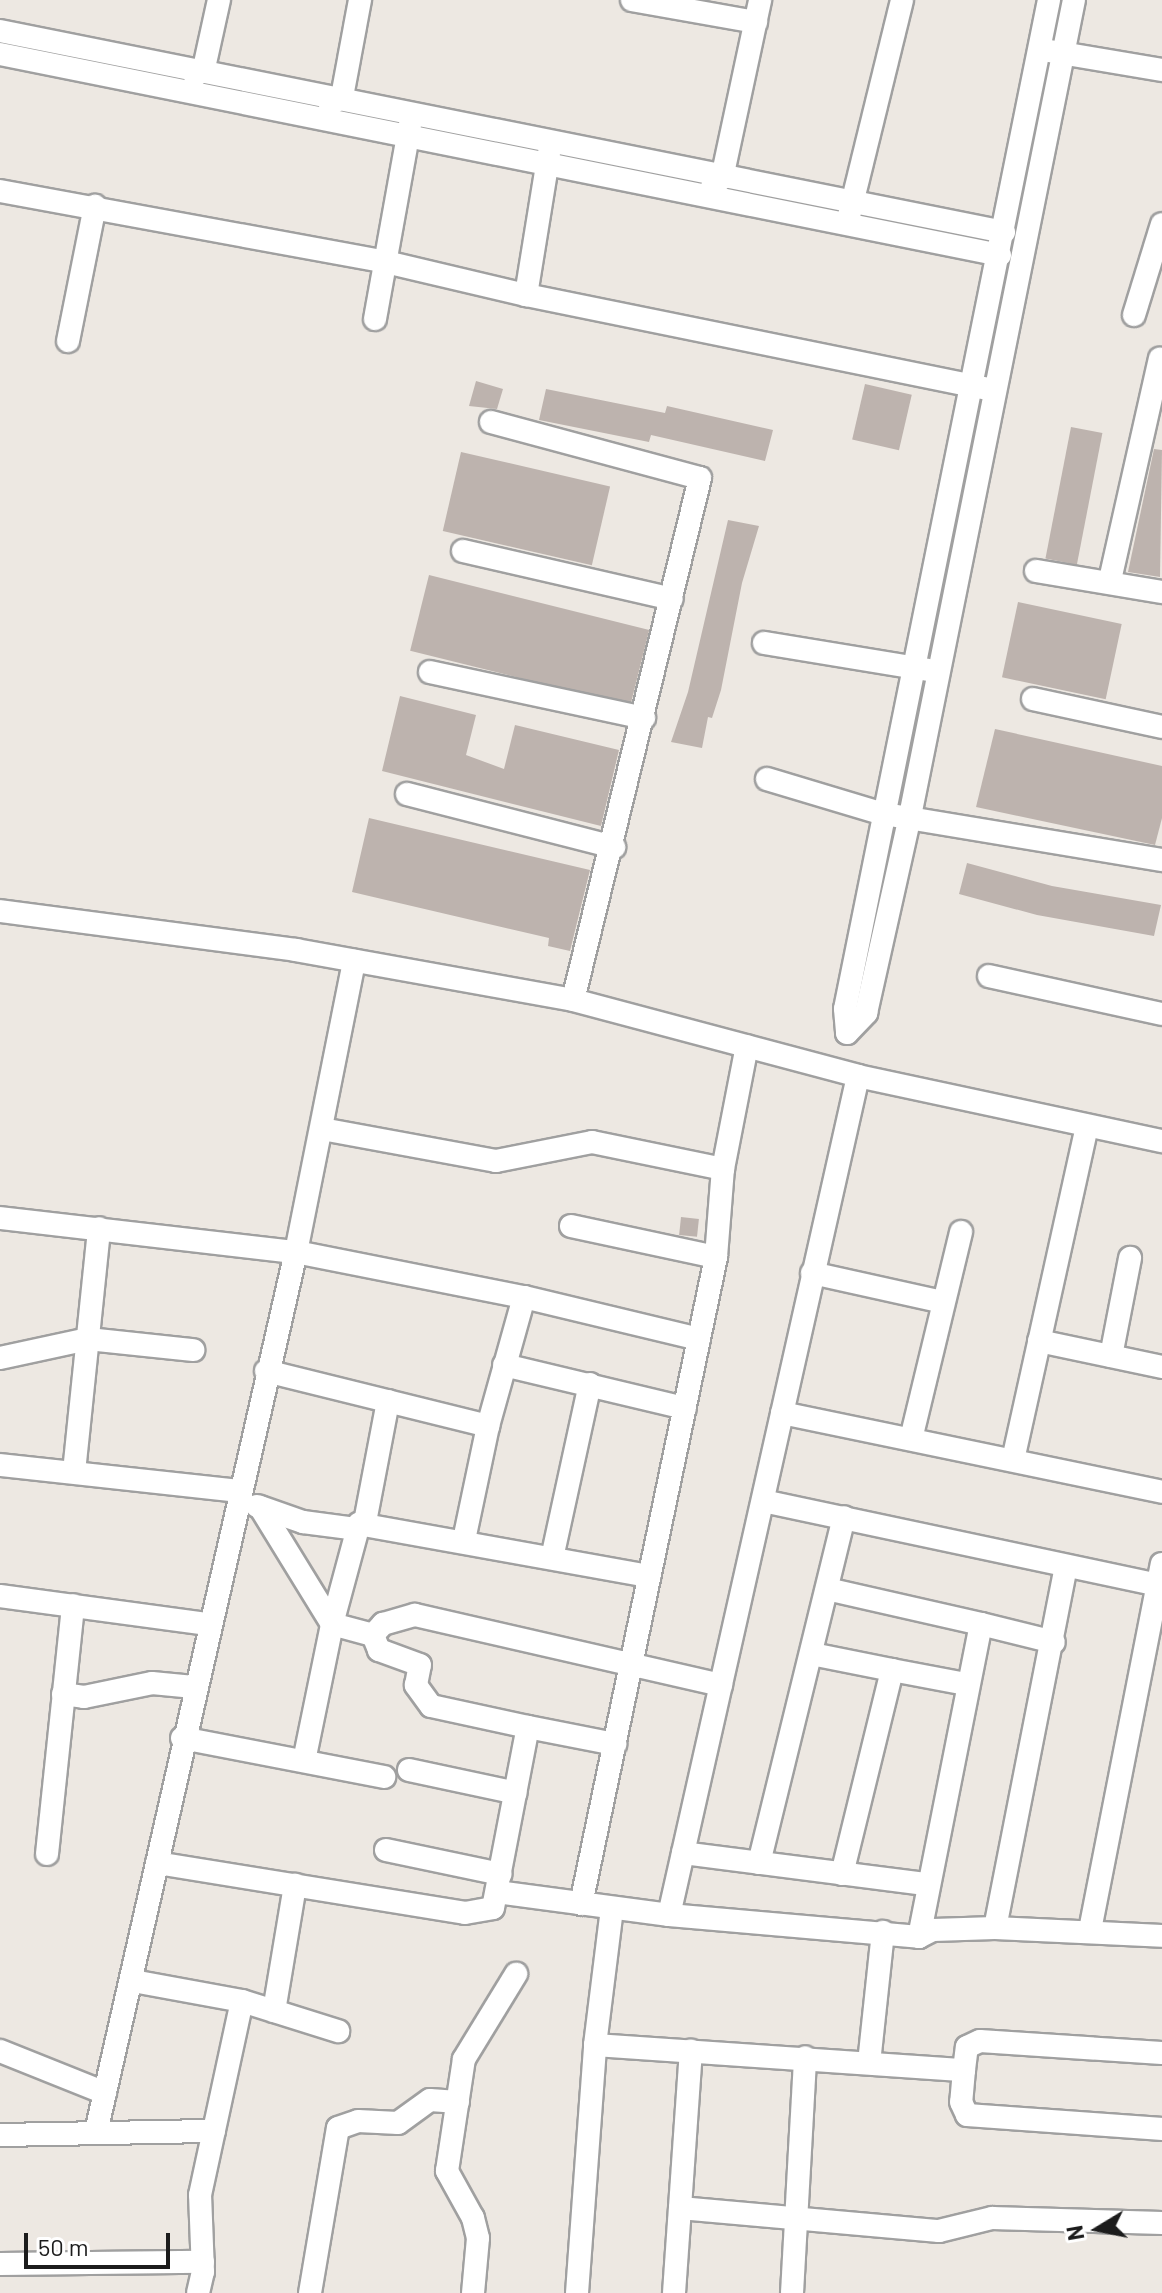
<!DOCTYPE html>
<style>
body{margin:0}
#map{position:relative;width:1162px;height:2293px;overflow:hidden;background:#ede8e2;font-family:Barlow,sans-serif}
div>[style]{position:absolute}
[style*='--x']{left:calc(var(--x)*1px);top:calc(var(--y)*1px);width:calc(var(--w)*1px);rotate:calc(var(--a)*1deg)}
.building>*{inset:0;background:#bdb3ae;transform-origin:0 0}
.roads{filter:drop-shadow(2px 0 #a0a0a0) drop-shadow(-2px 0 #a0a0a0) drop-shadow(0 2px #a0a0a0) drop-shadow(0 -2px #a0a0a0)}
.minor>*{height:22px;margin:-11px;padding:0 11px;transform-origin:11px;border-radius:11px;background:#fff}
span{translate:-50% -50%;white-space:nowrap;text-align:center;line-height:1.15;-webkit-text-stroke:7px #fff;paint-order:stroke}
.north{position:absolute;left:1058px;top:2189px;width:80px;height:80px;-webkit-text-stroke:6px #fff;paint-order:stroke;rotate:260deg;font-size:22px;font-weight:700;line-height:32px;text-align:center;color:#1c1c1c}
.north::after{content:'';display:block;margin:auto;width:28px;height:36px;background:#1c1c1c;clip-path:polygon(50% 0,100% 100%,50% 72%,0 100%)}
.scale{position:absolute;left:24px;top:2233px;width:146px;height:36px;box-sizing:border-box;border:4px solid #1c1c1c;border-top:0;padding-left:10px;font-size:24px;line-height:28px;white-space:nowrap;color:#1c1c1c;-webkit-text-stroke:6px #fff;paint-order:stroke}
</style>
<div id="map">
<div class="building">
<i style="clip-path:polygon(476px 381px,503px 389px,497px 409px,469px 406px)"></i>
<i style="left:865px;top:384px;width:48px;height:57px;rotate:13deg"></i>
<i style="clip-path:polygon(546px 389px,665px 413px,667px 406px,773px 430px,765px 461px,651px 435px,649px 442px,539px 420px)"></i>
<i style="left:1071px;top:427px;width:32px;height:134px;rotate:11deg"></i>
<i style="clip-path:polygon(1154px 449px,1162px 450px,1160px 577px,1128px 572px)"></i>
<i style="left:461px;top:452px;width:153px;height:81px;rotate:13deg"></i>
<i style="clip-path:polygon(728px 520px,759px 526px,742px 583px,721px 690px,712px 718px,708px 717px,702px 748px,671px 742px,688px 692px)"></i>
<i style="left:429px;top:575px;width:227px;height:78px;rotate:14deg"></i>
<i style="left:1018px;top:602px;width:106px;height:77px;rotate:12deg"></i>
<i style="clip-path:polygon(400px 696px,476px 715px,466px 755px,504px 769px,515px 725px,619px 750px,601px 826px,382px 771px)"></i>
<i style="clip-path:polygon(995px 729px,1162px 766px,1162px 818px,1155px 845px,976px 807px)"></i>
<i style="clip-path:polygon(369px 818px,590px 870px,570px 951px,548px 946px,549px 938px,352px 892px)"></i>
<i style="clip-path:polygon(967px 863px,1052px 886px,1161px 905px,1154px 936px,1037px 915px,959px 894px)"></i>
<i style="left:681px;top:1217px;width:18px;height:18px;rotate:6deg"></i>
</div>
<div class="roads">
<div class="minor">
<i style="--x:632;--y:0;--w:126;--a:10.1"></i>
<i style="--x:1049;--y:0;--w:1029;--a:101.43"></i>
<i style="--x:845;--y:1009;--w:24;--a:85"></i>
<i style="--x:847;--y:1033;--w:28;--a:-46"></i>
<i style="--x:866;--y:1013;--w:202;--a:-77.4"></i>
<i style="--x:910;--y:816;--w:832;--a:-78.64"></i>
<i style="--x:0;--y:31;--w:1024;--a:11.32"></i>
<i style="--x:1049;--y:51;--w:115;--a:9.5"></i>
<i style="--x:0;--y:54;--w:1020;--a:11.37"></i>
<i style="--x:195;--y:76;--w:12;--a:-42"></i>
<i style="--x:204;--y:68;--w:70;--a:-77.6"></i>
<i style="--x:330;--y:105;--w:14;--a:-34"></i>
<i style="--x:342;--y:97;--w:99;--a:-79.5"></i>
<i style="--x:549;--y:153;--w:144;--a:99.2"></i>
<i style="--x:526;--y:295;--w:470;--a:11.5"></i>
<i style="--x:712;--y:187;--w:13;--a:-42"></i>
<i style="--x:722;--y:178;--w:182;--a:-77.9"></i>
<i style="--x:0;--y:191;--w:392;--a:10.4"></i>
<i style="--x:386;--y:262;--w:144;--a:13.3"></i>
<i style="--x:849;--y:216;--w:222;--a:-76.2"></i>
<i style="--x:1134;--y:315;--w:95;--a:-72.9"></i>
<i style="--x:375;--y:319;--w:198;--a:-79.8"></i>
<i style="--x:68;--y:341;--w:138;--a:-78.7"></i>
<i style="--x:491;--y:422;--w:216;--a:15"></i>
<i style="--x:700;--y:478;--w:537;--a:103.67"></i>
<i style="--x:463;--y:551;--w:214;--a:12.9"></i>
<i style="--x:1036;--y:571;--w:128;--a:9.5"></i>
<i style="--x:1110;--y:580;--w:227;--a:-77.3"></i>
<i style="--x:764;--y:643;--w:166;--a:9.3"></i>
<i style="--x:430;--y:672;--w:219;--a:12.1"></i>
<i style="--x:1033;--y:699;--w:132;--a:12.2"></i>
<i style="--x:767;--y:779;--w:122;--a:16.7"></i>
<i style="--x:884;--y:814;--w:282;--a:9.4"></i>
<i style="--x:407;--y:794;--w:214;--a:14.4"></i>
<i style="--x:0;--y:911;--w:299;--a:7.5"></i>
<i style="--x:296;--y:950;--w:281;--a:10.2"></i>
<i style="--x:573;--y:1000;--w:295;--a:14.9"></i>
<i style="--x:858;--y:1076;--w:311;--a:12.1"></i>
<i style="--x:989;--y:976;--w:177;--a:12.4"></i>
<i style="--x:322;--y:1129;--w:177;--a:10.4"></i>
<i style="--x:496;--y:1161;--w:98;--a:-11.2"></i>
<i style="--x:592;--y:1142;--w:134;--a:11.6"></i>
<i style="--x:0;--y:1218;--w:298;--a:6.6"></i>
<i style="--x:296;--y:1252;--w:232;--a:11.2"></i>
<i style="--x:524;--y:1297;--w:180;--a:13.5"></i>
<i style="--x:571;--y:1226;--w:148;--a:12.1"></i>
<i style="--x:812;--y:1273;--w:134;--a:12.5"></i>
<i style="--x:1039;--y:1341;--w:126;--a:11.9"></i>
<i style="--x:1111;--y:1356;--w:100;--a:-79"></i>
<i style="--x:0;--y:1358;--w:90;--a:-12.2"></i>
<i style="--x:88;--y:1339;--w:106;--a:6"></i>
<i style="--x:504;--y:1365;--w:186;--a:13.4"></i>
<i style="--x:266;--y:1371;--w:229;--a:13.9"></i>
<i style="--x:782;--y:1413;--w:388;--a:11.7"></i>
<i style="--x:911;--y:1439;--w:213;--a:-76.4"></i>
<i style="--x:1013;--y:1460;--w:342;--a:-77.5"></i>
<i style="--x:0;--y:1465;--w:239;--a:6.2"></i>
<i style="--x:74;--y:1472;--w:245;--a:-84.1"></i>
<i style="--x:763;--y:1501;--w:408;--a:12"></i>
<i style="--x:257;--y:1506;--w:49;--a:19.2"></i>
<i style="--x:303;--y:1522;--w:53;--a:7.5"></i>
<i style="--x:365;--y:1522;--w:123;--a:-79.2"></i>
<i style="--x:464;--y:1540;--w:116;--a:-78.1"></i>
<i style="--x:488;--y:1426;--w:134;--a:-74.4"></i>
<i style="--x:552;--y:1558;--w:178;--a:-77.7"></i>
<i style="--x:827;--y:1589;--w:158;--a:12.8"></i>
<i style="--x:0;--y:1596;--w:210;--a:7.7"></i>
<i style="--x:373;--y:1635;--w:15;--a:-48"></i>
<i style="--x:383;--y:1624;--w:33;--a:-16"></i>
<i style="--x:415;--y:1615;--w:314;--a:12.9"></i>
<i style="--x:812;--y:1654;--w:82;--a:11.3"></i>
<i style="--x:63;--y:1694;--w:21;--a:8"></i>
<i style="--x:84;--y:1697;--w:69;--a:-11.6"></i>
<i style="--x:152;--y:1683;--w:42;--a:5.4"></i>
<i style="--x:528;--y:1727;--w:89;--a:11.1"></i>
<i style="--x:182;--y:1738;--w:206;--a:10.9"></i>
<i style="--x:304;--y:1761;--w:140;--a:-78.4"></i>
<i style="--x:332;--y:1624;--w:104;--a:-74.9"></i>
<i style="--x:359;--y:1524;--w:295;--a:10.2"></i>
<i style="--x:409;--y:1770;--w:109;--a:12.1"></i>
<i style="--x:386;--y:1850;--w:117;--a:11.8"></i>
<i style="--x:683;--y:1853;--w:245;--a:7.3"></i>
<i style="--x:47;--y:1854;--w:250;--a:-84"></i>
<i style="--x:157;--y:1863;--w:312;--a:9.2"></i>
<i style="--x:465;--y:1913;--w:28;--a:-10"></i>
<i style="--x:493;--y:1908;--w:184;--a:-79.1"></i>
<i style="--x:528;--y:1727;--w:99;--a:-167.8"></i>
<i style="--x:431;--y:1706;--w:26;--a:-126"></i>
<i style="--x:416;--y:1685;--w:20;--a:-79"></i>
<i style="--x:420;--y:1665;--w:44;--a:-159.9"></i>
<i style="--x:379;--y:1650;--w:16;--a:-112"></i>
<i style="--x:373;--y:1635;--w:42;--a:-165"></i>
<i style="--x:332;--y:1624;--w:137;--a:-121.6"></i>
<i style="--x:759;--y:1863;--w:356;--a:-76.2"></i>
<i style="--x:842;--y:1874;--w:210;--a:-76.2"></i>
<i style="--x:892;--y:1670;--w:75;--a:10.7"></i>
<i style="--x:497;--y:1892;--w:174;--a:7.6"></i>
<i style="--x:669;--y:1915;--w:251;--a:5"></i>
<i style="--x:919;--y:1937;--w:16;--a:-27"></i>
<i style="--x:933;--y:1930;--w:62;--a:-1.8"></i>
<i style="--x:995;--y:1928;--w:167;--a:2.7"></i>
<i style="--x:581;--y:1904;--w:661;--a:-78.21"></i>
<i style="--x:716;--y:1257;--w:88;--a:-85.5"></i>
<i style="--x:723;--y:1169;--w:125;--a:-79"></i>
<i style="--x:669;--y:1915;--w:860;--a:-77.3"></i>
<i style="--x:995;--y:1928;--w:369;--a:-78.9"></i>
<i style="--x:1090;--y:1930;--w:373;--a:-78.9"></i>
<i style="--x:919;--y:1937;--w:319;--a:-78.8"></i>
<i style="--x:981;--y:1624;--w:75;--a:13.9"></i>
<i style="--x:133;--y:1981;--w:111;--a:10.4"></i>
<i style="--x:242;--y:2001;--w:101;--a:17.4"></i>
<i style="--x:274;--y:2011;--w:128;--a:-80.5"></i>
<i style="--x:595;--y:2045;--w:370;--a:3.9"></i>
<i style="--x:964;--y:2070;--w:23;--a:-83"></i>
<i style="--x:967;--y:2047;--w:14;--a:-25"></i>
<i style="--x:980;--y:2041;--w:182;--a:3.8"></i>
<i style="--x:0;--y:2051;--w:113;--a:21.8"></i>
<i style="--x:869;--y:2063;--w:132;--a:-83.9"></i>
<i style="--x:964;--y:2070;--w:32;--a:95"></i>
<i style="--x:961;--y:2102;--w:14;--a:65"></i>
<i style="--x:967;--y:2115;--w:196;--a:4.1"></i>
<i style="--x:96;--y:2132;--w:902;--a:-77.2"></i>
<i style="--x:296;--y:1252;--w:297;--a:-78.7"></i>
<i style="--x:0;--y:2135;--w:214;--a:-1.1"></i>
<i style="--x:680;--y:2208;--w:260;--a:5.1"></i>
<i style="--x:939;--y:2231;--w:55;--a:-13.8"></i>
<i style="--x:992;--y:2218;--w:170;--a:1.7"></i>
<i style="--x:0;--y:2264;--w:203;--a:-0.6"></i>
<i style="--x:198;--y:2293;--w:22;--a:-77"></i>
<i style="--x:203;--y:2272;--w:77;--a:-92.2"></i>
<i style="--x:200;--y:2195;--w:198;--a:-77.8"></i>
<i style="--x:310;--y:2293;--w:167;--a:-80.4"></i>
<i style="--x:338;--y:2128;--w:21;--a:-19"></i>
<i style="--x:358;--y:2121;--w:40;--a:2.9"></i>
<i style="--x:398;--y:2123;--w:39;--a:-36"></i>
<i style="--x:430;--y:2100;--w:28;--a:4"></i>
<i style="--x:473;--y:2293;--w:55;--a:-84.8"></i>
<i style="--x:478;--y:2238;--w:21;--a:-104"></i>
<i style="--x:473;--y:2218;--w:54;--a:-119"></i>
<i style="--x:447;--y:2171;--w:113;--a:-81.4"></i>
<i style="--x:464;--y:2059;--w:100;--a:-58.5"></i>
<i style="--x:577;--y:2293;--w:249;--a:-85.8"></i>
<i style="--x:595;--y:2045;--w:138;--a:-82.9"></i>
<i style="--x:674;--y:2293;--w:243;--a:-86"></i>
<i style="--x:792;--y:2293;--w:236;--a:-86.8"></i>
</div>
</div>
<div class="north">N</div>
<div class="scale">50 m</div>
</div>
